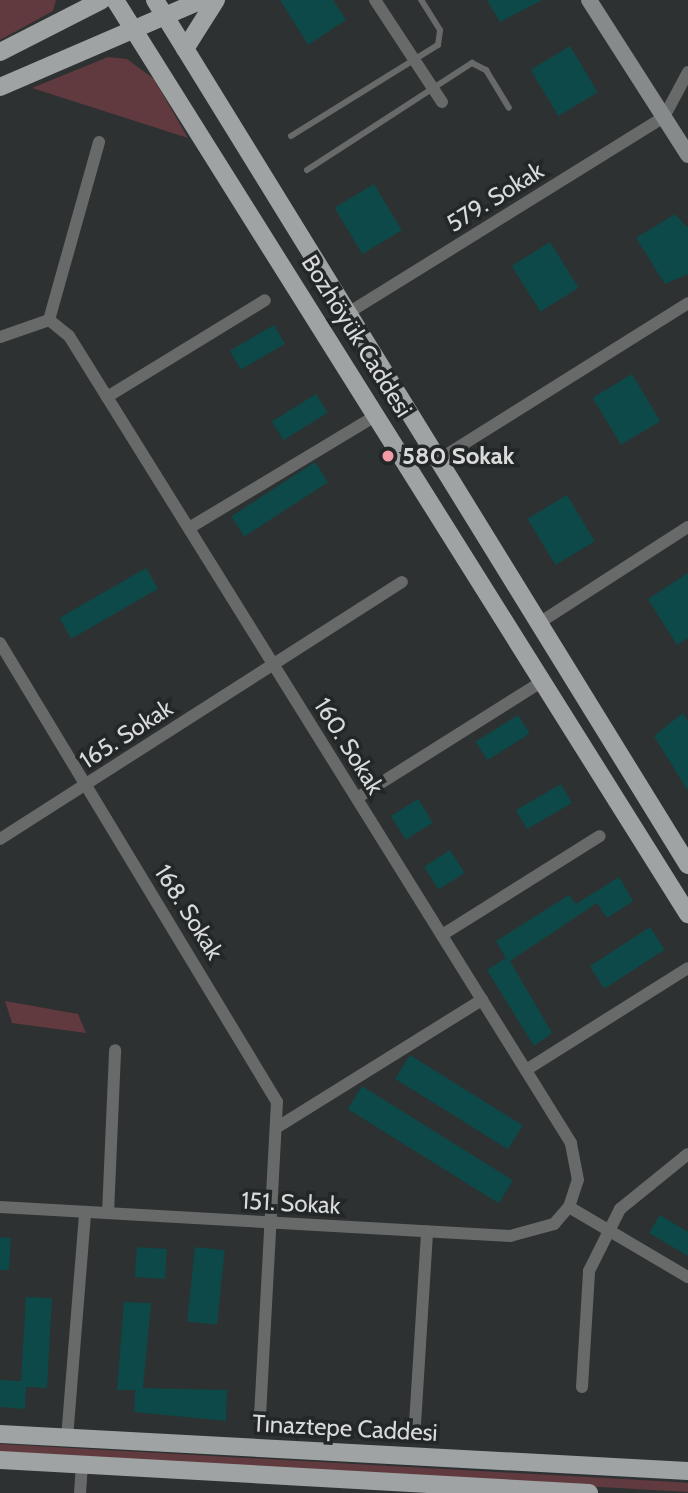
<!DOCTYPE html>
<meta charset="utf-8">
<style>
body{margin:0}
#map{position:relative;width:688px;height:1493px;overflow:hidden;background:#2d3131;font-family:Cabin,sans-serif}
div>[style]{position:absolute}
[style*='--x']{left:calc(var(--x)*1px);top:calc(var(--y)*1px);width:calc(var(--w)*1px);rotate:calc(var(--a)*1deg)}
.green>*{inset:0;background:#603a3e}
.building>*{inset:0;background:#0d4948;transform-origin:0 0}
.lane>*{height:6px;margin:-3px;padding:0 3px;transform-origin:3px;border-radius:3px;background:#686a6a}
.street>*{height:12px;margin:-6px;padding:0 6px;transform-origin:6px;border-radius:6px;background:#686a6a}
.secondary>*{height:16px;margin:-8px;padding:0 8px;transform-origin:8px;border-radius:8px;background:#878a8a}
.primary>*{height:18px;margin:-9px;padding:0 9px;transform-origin:9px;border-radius:9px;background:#9fa3a3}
.dots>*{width:19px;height:19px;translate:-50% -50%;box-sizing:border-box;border:4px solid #232727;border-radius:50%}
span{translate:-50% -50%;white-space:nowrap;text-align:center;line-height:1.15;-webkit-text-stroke:7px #232727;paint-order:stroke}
.street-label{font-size:24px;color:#d9dbdb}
.poi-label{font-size:24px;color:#d9dbdb;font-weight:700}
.left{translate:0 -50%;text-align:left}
</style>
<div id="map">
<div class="green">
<i style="clip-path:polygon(0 0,56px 0,53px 11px,0 40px)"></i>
<i style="clip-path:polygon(108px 57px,127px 59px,154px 79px,188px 138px,32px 88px)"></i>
<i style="clip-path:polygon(5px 1001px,78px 1014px,86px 1033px,12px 1023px)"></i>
<i style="clip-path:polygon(0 1444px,676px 1482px,688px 1483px,688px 1492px,0 1453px)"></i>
</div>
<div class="building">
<i style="clip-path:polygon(280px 0,333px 0,346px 20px,308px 45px)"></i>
<i style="clip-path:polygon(487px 0,542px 0,500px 22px)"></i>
<i style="left:570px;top:46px;width:54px;height:46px;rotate:59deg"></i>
<i style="left:374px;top:184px;width:54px;height:46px;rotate:59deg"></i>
<i style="clip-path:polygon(675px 214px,688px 228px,688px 274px,665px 284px,636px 238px)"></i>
<i style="left:550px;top:242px;width:54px;height:45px;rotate:58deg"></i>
<i style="left:274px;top:325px;width:22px;height:51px;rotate:60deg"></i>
<i style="left:632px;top:374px;width:55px;height:46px;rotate:59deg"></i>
<i style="left:316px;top:394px;width:22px;height:52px;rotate:58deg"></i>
<i style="left:315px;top:462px;width:24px;height:100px;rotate:57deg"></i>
<i style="left:567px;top:495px;width:54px;height:46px;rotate:59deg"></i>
<i style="left:146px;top:568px;width:24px;height:100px;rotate:60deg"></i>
<i style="clip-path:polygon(688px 573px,688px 638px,677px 645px,648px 599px)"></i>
<i style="clip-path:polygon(683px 713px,688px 721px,688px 791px,654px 736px)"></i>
<i style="left:518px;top:715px;width:22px;height:50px;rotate:58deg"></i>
<i style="left:561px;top:784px;width:22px;height:52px;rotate:60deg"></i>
<i style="left:418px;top:799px;width:28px;height:32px;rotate:58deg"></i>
<i style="left:450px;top:850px;width:27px;height:31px;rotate:57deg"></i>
<i style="clip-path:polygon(619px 877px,633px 901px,607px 918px,597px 903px,510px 961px,552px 1033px,534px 1046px,487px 970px,506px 958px,496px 941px,569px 895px,576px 904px)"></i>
<i style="left:650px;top:927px;width:27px;height:72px;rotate:57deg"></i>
<i style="left:410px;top:1055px;width:133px;height:28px;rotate:32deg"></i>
<i style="left:362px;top:1086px;width:178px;height:27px;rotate:32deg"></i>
<i style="clip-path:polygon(660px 1215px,688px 1232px,688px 1256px,649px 1233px)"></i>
<i style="clip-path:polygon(0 1237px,11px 1238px,9px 1270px,0 1270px)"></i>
<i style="left:137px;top:1247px;width:30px;height:30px;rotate:4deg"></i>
<i style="left:195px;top:1247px;width:30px;height:75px;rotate:6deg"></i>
<i style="clip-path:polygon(26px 1297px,52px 1298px,47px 1388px,26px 1387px,25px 1409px,0 1407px,0 1380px,21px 1381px)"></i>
<i style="clip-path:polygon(124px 1302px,151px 1303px,143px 1388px,227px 1390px,226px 1421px,134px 1412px,135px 1390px,117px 1390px)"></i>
</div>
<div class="lane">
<i style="--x:291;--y:136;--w:173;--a:-31.8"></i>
<i style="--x:438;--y:45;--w:15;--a:-82"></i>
<i style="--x:440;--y:30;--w:36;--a:-122"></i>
<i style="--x:307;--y:170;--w:197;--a:-33"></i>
<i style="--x:472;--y:63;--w:16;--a:27"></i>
<i style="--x:486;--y:70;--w:44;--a:58.8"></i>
</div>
<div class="street">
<i style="--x:375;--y:0;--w:122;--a:56.7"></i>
<i style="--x:348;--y:313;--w:372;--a:-31.8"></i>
<i style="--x:664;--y:117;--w:51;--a:-61.9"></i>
<i style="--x:49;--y:320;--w:185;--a:-74.3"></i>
<i style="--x:0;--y:337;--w:52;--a:-19.1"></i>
<i style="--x:107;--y:397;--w:185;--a:-31.5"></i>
<i style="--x:438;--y:460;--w:295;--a:-32.1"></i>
<i style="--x:189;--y:528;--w:219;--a:-31"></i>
<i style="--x:539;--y:623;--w:177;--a:-32.8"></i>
<i style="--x:0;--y:643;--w:536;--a:58.89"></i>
<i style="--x:277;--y:1102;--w:318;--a:93.1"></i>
<i style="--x:357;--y:798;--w:220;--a:-32.2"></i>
<i style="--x:0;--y:839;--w:477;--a:-32.6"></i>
<i style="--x:442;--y:935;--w:186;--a:-32.1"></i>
<i style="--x:526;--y:1070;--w:191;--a:-32.2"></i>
<i style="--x:276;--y:1128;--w:243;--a:-31.9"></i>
<i style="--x:0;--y:1207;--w:511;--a:3.25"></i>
<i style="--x:510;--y:1236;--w:46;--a:-15.3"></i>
<i style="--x:554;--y:1224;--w:23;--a:-49"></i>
<i style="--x:569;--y:1207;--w:28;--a:-72"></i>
<i style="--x:578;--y:1180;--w:38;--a:-101"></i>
<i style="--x:571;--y:1143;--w:950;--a:-121.88"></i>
<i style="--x:69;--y:336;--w:26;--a:-141"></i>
<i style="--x:569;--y:1207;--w:138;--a:30.5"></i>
<i style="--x:108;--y:1213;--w:163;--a:-87.5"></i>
<i style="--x:582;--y:1387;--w:116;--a:-86.5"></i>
<i style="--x:589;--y:1271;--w:69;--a:-63.4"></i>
<i style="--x:620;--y:1209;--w:87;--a:-39"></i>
<i style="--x:415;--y:1424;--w:193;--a:-86.4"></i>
<i style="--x:67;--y:1438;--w:227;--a:-85.4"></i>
<i style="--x:80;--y:1493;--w:29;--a:-86"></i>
</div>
<div class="secondary">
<i style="--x:589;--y:0;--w:184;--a:57.4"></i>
</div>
<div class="primary">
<i style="--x:115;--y:0;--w:1079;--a:57.92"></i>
<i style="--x:155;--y:0;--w:1016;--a:58.36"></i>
<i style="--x:185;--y:49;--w:58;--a:-57.7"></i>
<i style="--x:0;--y:52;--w:114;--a:-27"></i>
<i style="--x:0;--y:87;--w:220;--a:-23.3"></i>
<i style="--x:0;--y:1434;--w:689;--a:3.08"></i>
<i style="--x:0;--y:1460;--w:590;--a:3.21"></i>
</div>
<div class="dots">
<i style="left:388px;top:456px;background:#f49aa4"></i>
</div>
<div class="street-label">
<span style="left:495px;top:197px;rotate:-32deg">579. Sokak</span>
<span style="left:357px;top:336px;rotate:58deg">Bozhöyük Caddesi</span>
<span style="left:126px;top:734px;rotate:-33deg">165. Sokak</span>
<span style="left:349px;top:746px;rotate:58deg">160. Sokak</span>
<span style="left:189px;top:912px;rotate:58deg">168. Sokak</span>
<span style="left:291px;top:1203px;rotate:3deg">151. Sokak</span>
<span style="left:345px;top:1428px;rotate:3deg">Tınaztepe Caddesi</span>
</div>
<div class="poi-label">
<span class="left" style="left:402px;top:456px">580 Sokak</span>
</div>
</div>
